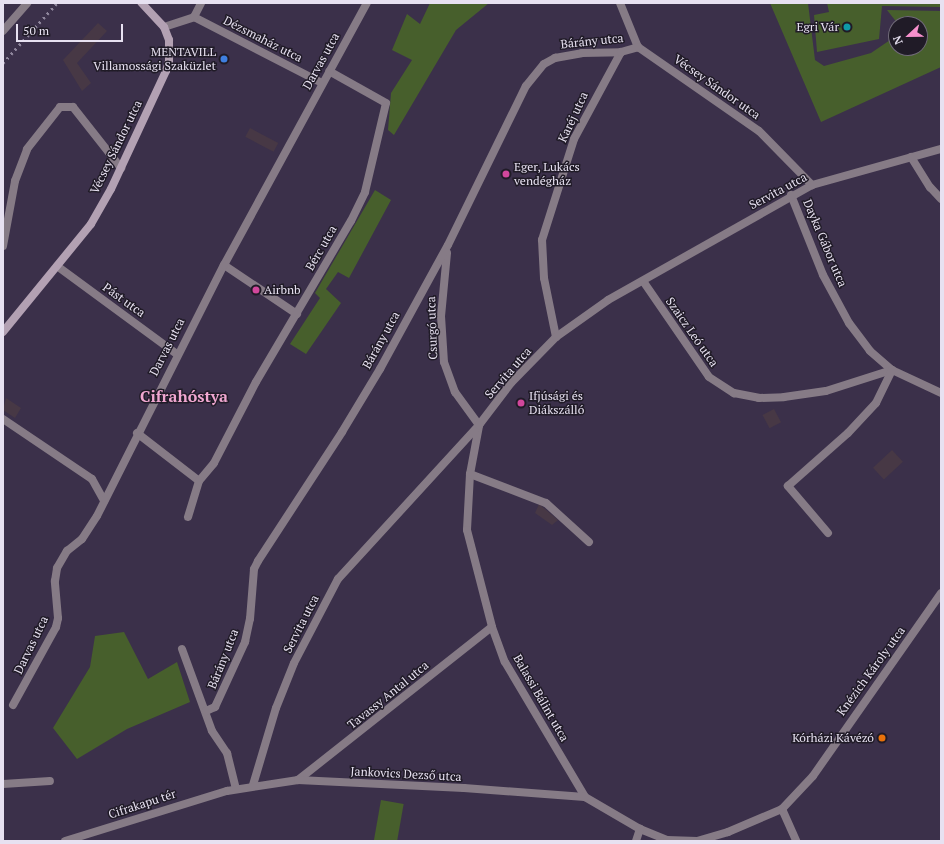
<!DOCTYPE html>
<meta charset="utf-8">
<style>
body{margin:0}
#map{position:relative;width:944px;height:844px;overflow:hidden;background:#3b304a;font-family:"PT Serif",serif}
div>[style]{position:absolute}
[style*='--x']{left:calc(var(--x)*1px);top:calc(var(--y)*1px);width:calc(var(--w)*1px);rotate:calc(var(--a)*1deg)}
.industrial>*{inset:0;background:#473845;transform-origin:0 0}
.green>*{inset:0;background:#475f2c;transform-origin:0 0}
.minor>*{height:8px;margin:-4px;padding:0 4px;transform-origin:4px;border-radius:4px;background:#867b86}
.secondary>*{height:8px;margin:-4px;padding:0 4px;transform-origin:4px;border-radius:4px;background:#b3a1b3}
.rail>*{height:3px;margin-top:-1.5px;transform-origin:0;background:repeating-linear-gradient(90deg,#8f869c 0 2px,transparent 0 6px)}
.dots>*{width:11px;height:11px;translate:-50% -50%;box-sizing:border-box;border:2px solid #201b27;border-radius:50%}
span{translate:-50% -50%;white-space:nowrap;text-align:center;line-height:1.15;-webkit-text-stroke:3px #201b27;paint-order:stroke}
.poi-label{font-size:12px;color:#e7e1f1}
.right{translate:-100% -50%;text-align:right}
.left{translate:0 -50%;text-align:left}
.street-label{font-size:12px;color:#e7e1f1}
.district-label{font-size:16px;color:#f0a7d1;font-weight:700}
.frame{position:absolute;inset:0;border:4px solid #e7e1f1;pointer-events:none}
.north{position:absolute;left:888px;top:16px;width:40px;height:40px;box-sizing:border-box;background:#201b27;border:1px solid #706a78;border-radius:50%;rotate:248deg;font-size:11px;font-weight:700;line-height:16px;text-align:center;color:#e7e1f1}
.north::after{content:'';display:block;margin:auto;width:14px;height:18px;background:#f790cd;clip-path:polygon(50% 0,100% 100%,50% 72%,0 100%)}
.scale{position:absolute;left:16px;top:24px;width:107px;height:18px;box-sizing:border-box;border:2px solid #e7e1f1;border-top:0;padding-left:5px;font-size:12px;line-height:14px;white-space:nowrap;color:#e7e1f1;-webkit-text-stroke:3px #201b27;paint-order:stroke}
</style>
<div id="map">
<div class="industrial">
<i style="clip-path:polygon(98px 23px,107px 31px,77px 63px,91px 83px,82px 91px,63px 60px)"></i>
<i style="left:250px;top:128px;width:32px;height:10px;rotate:28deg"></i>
<i style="clip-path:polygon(6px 398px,21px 408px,15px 418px,3px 410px)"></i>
<i style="left:774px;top:409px;width:15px;height:13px;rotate:62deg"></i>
<i style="left:892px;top:450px;width:16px;height:26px;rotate:47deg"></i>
<i style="clip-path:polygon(539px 504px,558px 520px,552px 525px,535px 513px)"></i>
</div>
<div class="green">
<i style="clip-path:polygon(430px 3px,489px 3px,456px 30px,394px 135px,388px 130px,391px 93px,412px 60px,392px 50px,407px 14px,420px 24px)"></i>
<i style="clip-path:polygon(770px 3px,808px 3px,815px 60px,824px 66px,871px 53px,896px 36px,896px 48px,920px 48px,920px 24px,898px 24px,887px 10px,941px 11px,941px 67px,821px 122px)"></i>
<i style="clip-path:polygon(827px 3px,941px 3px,941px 7px,882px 6px,879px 39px,817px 52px,814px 15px,829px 12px)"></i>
<i style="clip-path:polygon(375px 190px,391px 200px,349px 278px,338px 272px,326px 289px,341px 303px,306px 354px,290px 344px,320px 298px,315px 293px)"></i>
<i style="clip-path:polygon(124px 632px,148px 679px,177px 662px,190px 702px,127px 729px,77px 759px,53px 728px,90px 667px,95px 636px)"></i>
<i style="left:381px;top:800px;width:23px;height:41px;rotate:10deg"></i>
</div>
<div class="minor">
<i style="--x:620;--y:3;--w:48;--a:67.8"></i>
<i style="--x:638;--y:47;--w:147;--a:34.8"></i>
<i style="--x:759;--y:131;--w:76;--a:45.5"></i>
<i style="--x:194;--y:17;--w:144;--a:27.3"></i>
<i style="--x:164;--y:27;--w:32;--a:-18"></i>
<i style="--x:194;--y:17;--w:16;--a:-63"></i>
<i style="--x:3;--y:31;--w:37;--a:-49"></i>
<i style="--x:911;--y:157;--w:36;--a:58"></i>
<i style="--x:930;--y:187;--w:16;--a:47"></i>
<i style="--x:791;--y:195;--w:86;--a:68.2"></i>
<i style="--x:823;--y:275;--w:55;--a:61.6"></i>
<i style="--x:849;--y:323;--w:35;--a:53"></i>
<i style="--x:870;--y:351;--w:29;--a:41"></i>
<i style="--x:892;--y:370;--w:54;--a:25.1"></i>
<i style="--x:3;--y:246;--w:66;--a:-79.5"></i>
<i style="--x:15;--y:181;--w:34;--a:-69"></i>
<i style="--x:27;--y:149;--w:53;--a:-51.8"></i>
<i style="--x:60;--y:107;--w:13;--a:0"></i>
<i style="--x:73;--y:107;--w:78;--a:51.8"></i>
<i style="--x:447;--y:253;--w:63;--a:95.4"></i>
<i style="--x:441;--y:316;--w:46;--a:86.3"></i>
<i style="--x:444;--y:362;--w:32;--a:70"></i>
<i style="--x:455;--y:392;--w:41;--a:54"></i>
<i style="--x:224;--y:265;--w:88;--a:33.9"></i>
<i style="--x:57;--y:266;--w:149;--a:36.3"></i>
<i style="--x:643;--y:281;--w:116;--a:55.5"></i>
<i style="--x:709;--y:377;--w:30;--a:33"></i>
<i style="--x:734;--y:393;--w:25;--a:11"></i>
<i style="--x:759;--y:398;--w:25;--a:-2"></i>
<i style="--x:784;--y:397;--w:42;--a:-8.1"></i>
<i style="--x:826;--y:391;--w:69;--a:-17.7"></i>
<i style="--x:556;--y:337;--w:60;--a:-101.5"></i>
<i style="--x:544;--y:278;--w:38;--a:-93"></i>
<i style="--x:542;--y:240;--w:106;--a:-72.4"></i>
<i style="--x:574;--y:139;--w:99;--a:-61.6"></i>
<i style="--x:3;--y:419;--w:107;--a:34"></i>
<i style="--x:92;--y:479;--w:25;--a:61"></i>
<i style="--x:479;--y:426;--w:49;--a:100.6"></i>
<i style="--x:470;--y:474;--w:56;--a:93.1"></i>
<i style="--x:467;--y:530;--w:100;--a:75.5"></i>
<i style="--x:492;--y:627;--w:37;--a:70"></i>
<i style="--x:505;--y:662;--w:157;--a:59.3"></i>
<i style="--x:585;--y:797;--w:64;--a:30.2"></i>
<i style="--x:640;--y:829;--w:29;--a:22"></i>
<i style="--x:667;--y:840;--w:30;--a:2"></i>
<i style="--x:697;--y:841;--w:32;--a:-16"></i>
<i style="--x:728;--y:832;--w:59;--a:-23.1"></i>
<i style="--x:782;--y:809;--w:45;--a:-46.8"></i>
<i style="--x:813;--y:776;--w:223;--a:-55"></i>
<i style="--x:137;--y:433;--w:78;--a:37.7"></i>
<i style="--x:470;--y:474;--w:81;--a:20.9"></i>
<i style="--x:546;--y:503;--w:58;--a:42.2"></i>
<i style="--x:188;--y:517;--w:38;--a:-73"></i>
<i style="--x:199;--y:481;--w:23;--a:-50"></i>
<i style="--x:214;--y:463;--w:91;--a:-62.6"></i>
<i style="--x:256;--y:382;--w:187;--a:-59.5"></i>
<i style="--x:351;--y:221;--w:32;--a:-64"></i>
<i style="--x:365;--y:192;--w:91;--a:-76.7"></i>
<i style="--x:386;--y:103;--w:65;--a:-150.7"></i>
<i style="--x:828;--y:533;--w:62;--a:-130.4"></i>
<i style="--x:788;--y:486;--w:80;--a:-41.5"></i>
<i style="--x:848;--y:433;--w:41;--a:-47"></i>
<i style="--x:876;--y:403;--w:37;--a:-64"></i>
<i style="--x:182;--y:649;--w:87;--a:69.9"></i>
<i style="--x:212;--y:731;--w:27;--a:56"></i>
<i style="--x:227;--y:753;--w:37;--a:76"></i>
<i style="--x:13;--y:705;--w:89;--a:-61.1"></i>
<i style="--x:56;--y:627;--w:9;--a:-77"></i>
<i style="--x:58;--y:618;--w:37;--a:-95"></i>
<i style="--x:55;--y:581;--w:13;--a:-81"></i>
<i style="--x:57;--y:568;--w:20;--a:-60"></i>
<i style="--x:67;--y:551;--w:19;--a:-39"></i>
<i style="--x:82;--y:539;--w:27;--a:-57"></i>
<i style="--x:97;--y:516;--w:281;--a:-63.2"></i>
<i style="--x:224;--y:265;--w:298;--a:-61.4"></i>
<i style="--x:206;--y:711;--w:10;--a:-24"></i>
<i style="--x:215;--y:707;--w:72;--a:-65.2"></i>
<i style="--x:245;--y:642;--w:24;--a:-78"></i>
<i style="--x:250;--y:619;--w:50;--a:-85.4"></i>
<i style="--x:254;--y:569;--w:9;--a:-63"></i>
<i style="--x:258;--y:561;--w:154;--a:-56.9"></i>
<i style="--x:342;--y:432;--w:74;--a:-58.9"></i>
<i style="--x:380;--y:369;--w:141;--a:-61.3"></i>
<i style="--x:448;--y:245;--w:177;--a:-63.9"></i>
<i style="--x:526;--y:86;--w:28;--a:-51"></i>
<i style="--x:544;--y:64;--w:13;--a:-29"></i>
<i style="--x:555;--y:58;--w:27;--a:-10"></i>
<i style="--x:582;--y:53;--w:39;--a:-1"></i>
<i style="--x:621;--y:52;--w:18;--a:-16"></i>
<i style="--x:298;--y:780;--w:247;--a:-38.3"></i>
<i style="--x:3;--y:784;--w:47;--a:-3.7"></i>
<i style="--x:253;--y:785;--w:80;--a:-73.4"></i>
<i style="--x:276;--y:708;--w:48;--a:-68.2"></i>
<i style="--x:294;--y:663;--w:95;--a:-62.4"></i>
<i style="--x:338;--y:579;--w:209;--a:-47.5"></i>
<i style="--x:479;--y:425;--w:53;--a:-52.7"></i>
<i style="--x:511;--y:383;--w:64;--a:-45.6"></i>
<i style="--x:556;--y:337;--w:64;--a:-35.4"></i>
<i style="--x:608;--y:300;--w:234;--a:-29.4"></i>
<i style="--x:812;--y:185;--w:134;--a:-15.6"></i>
<i style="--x:782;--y:809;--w:35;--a:66"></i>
<i style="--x:65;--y:841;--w:170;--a:-17.2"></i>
<i style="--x:227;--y:791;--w:72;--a:-8.8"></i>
<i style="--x:298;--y:780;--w:166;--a:2.8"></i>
<i style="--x:464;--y:788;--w:121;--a:4.3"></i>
<i style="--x:636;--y:841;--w:13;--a:-72"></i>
</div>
<div class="secondary">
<i style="--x:3;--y:332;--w:139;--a:-50.8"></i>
<i style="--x:91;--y:224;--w:40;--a:-60.3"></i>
<i style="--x:111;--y:189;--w:130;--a:-65"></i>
<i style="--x:166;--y:71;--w:10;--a:-73"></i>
<i style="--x:169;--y:61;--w:21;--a:-90"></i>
<i style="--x:169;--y:40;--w:14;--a:-111"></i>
<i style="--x:164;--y:27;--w:33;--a:-133"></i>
</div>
<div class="rail">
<i style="--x:3;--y:63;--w:81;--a:-48"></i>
</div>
<div class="dots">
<i style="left:847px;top:27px;background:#0f9aa8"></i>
<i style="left:224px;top:59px;background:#3f7fe0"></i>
<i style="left:506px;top:174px;background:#d1479c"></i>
<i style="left:256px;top:290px;background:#d1479c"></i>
<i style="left:521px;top:403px;background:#d1479c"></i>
<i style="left:882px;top:738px;background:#e8710a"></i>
</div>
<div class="poi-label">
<span class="right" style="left:839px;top:27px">Egri Vár</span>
<span class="right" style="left:216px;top:59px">MENTAVILL<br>Villamossági Szaküzlet</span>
<span class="left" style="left:514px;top:174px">Eger, Lukács<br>vendégház</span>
<span class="left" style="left:264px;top:290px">Airbnb</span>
<span class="left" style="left:529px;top:403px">Ifjúsági és<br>Diákszálló</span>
<span class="right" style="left:874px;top:738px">Kórházi Kávézó</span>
</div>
<div class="street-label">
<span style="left:263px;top:39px;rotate:27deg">Dézsmaház utca</span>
<span style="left:592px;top:41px;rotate:-6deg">Bárány utca</span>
<span style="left:321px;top:61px;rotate:-61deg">Darvas utca</span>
<span style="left:717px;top:87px;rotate:35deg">Vécsey Sándor utca</span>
<span style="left:573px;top:117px;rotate:-65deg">Karéj utca</span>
<span style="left:116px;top:147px;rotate:-64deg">Vécsey Sándor utca</span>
<span style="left:778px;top:191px;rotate:-28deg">Servita utca</span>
<span style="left:825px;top:243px;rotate:67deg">Dayka Gábor utca</span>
<span style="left:321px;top:248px;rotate:-60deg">Bérc utca</span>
<span style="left:124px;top:300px;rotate:36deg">Pást utca</span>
<span style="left:432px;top:328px;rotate:-92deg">Csurgó utca</span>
<span style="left:692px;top:332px;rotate:55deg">Szaicz Leó utca</span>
<span style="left:381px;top:340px;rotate:-61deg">Bárány utca</span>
<span style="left:167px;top:347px;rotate:-63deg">Darvas utca</span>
<span style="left:508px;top:373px;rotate:-49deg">Servita utca</span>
<span style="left:301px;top:624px;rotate:-63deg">Servita utca</span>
<span style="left:31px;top:645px;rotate:-64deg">Darvas utca</span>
<span style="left:223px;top:659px;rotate:-68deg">Bárány utca</span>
<span style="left:871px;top:671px;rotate:-54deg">Knézich Károly utca</span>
<span style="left:388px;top:695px;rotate:-39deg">Tavassy Antal utca</span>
<span style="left:541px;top:698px;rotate:60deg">Balassi Bálint utca</span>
<span style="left:406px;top:774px;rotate:3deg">Jankovics Dezső utca</span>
<span style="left:142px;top:804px;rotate:-18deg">Cifrakapu tér</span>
</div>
<div class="district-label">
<span style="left:184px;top:396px">Cifrahóstya</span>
</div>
<div class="frame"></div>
<div class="north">N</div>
<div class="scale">50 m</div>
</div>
